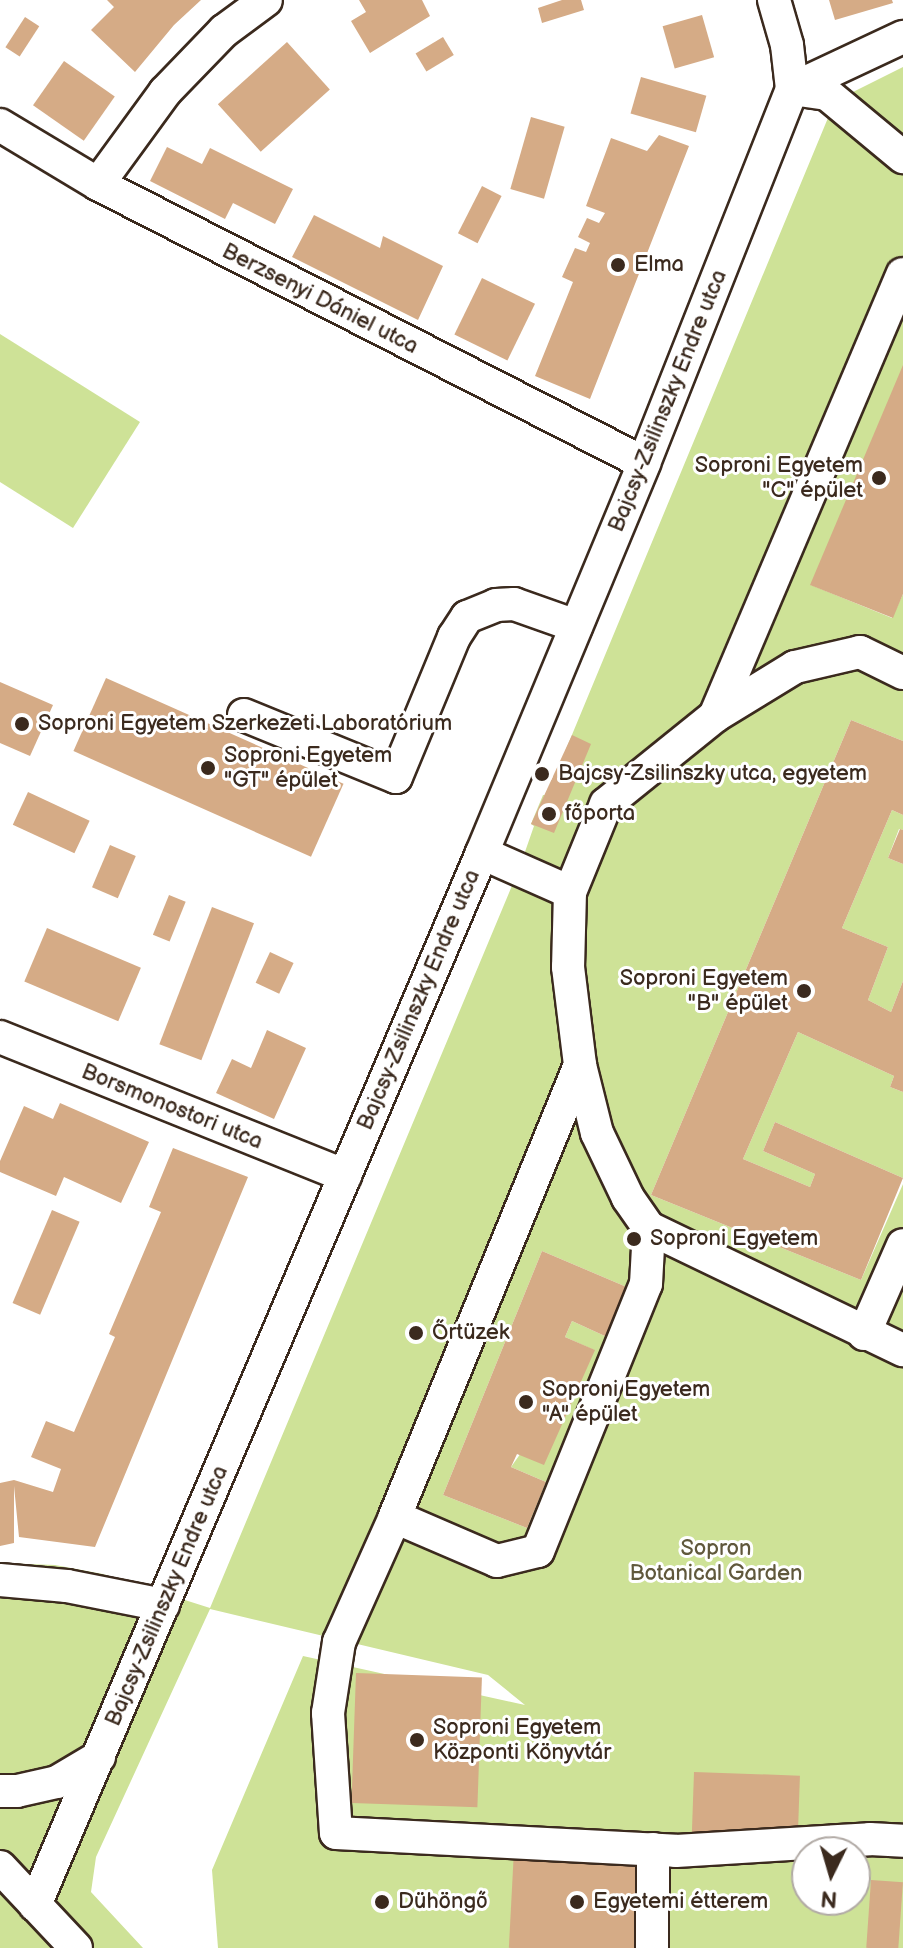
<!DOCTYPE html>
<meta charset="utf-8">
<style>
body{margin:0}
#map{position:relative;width:903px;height:1948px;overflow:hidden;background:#fff;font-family:"Balsamiq Sans",sans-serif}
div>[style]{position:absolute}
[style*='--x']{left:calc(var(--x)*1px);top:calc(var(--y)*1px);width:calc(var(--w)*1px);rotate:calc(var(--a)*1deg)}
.green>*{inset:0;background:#cee297}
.building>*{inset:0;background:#d5ab86;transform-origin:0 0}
.roads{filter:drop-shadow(2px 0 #3b2a1e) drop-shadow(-2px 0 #3b2a1e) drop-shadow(0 2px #3b2a1e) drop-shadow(0 -2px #3b2a1e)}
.minor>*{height:32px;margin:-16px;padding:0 16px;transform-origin:16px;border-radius:16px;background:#fff}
.dots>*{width:22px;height:22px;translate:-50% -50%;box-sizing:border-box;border:4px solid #fff;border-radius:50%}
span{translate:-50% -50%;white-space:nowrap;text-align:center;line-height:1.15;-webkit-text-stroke:6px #fff;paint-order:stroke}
.poi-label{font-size:22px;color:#3b2a1e}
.left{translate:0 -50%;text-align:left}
.right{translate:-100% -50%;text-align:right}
.street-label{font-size:22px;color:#3b2a1e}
.park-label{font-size:22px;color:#60583c}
.north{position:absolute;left:791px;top:1836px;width:80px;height:80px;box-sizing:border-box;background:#fff;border:2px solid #b1aaa5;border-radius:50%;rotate:185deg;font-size:22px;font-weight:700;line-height:32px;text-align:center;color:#3b2a1e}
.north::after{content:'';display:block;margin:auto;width:28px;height:36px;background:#3b2a1e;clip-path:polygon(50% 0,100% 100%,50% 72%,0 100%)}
</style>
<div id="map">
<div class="green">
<i style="clip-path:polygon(evenodd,903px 67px,903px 370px,811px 585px,892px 618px,903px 594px,903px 741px,851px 720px,651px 1195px,861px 1280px,903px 1184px,903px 1948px,218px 1948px,212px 1870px,303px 1656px,525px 1705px,488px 1675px,210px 1609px,96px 1857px,91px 1892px,143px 1948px,0 1948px,0 1563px,55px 1565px,103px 1574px,210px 1608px,519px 869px,534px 826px,531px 824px,543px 795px,547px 795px,835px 101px,903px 67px,542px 1251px,629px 1288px,607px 1337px,572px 1321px,565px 1337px,594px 1350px,511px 1467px,546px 1482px,527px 1528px,443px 1495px,542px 1251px,903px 67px,807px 1852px,855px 1852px,855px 1900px,807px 1900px,807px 1852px)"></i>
<i style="clip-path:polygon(0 334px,140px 422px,73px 528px,0 482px)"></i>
<i style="clip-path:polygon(892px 810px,903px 815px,903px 830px,899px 829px,888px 858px,903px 864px,903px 981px,891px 1012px,868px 1000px,888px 947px,842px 928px)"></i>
<i style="clip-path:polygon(798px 1032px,894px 1076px,890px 1087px,903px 1092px,903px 1178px,775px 1122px,763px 1151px,815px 1174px,810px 1187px,743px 1159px)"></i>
</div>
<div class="building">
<i style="clip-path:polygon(107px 0,201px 0,174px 25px,135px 72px,91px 30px,114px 7px)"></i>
<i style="clip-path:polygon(359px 0,422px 0,430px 16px,370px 53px,351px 21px,366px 12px)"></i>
<i style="clip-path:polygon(562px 0,581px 0,584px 10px,542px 23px,538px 8px)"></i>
<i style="clip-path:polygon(829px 0,892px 0,893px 3px,835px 20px)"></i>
<i style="left:702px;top:15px;width:44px;height:41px;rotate:74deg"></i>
<i style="left:25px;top:17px;width:17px;height:36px;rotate:33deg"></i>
<i style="left:443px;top:37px;width:21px;height:32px;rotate:59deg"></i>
<i style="left:287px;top:42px;width:64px;height:93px;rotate:48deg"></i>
<i style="left:64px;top:61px;width:62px;height:54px;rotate:35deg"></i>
<i style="left:641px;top:77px;width:68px;height:38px;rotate:16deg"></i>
<i style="left:531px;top:117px;width:35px;height:75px;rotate:16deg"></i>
<i style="clip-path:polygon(659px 135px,689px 146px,590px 399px,535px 376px,573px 282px,562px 277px,575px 248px,586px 252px,590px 243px,578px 237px,587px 218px,599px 223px,605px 213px,586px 206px,611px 138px,647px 151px)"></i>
<i style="clip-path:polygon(167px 147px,202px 164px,210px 148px,293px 189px,275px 224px,233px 203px,225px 219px,150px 181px)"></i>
<i style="left:482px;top:186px;width:22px;height:53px;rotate:27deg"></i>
<i style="clip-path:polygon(314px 215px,380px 248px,383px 236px,443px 266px,418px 320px,292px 257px)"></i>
<i style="left:482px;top:278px;width:59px;height:63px;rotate:26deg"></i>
<i style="clip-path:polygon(903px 365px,903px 594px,893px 618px,810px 585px)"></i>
<i style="left:106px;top:678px;width:260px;height:80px;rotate:24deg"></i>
<i style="clip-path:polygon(0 682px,53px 705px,30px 756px,0 743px)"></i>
<i style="clip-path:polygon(851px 720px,903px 741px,903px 815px,892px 810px,842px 928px,888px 947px,868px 1000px,891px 1012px,903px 981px,903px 1092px,890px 1087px,894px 1076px,798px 1032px,743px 1159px,810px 1187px,815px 1174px,763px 1151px,775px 1122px,903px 1178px,861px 1280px,651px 1195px)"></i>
<i style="clip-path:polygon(572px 735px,591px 744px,554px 833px,531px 824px)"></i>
<i style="left:28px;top:792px;width:68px;height:36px;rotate:25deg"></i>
<i style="clip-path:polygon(900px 829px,903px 830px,903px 864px,888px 858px)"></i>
<i style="left:110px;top:845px;width:28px;height:46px;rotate:23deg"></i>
<i style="left:169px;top:895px;width:18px;height:43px;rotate:22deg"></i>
<i style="left:212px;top:907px;width:45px;height:147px;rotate:21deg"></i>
<i style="left:47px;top:928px;width:102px;height:58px;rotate:23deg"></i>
<i style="left:270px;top:952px;width:26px;height:34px;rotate:25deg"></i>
<i style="clip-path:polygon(267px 1030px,306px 1048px,274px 1119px,216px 1093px,232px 1059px,251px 1068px)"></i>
<i style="clip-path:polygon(60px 1103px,149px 1142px,121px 1203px,64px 1177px,56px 1196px,0 1172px,0 1161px,24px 1106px,53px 1119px)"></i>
<i style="clip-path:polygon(173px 1148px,248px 1177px,95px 1547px,19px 1537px,14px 1486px,14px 1543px,0 1546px,0 1483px,14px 1480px,53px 1492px,61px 1469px,31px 1457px,46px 1421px,74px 1432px,115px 1337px,109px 1334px,161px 1212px,149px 1207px)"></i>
<i style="left:52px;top:1210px;width:30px;height:101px;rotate:23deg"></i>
<i style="clip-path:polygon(542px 1251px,629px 1288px,607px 1337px,572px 1321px,565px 1337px,595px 1350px,544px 1465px,517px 1454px,511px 1467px,546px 1482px,527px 1528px,443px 1495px)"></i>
<i style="left:356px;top:1673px;width:126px;height:130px;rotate:2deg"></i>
<i style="left:694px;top:1772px;width:106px;height:62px;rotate:2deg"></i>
<i style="left:514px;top:1850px;width:128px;height:98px;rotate:3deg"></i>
<i style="left:871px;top:1880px;width:32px;height:68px;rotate:4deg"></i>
</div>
<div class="roads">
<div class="minor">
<i style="--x:792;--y:89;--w:35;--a:8"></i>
<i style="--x:827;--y:94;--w:99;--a:39.7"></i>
<i style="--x:792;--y:89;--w:123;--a:-25.1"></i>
<i style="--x:0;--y:125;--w:114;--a:31"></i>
<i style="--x:98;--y:184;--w:613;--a:27.07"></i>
<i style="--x:98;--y:184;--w:114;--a:-53.9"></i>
<i style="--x:165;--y:92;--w:85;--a:-46"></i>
<i style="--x:224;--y:31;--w:52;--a:-36.4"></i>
<i style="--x:903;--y:673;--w:48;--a:-154"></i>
<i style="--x:860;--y:652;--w:67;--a:167"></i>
<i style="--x:795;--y:667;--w:94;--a:148.5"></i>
<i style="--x:715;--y:716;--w:140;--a:141.1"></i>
<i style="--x:606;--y:804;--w:95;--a:112.2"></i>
<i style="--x:570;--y:892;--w:75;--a:91.5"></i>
<i style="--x:568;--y:967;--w:99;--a:83"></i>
<i style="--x:580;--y:1065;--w:70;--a:76"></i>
<i style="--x:597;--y:1133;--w:72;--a:64.5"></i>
<i style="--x:628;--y:1198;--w:37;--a:55"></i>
<i style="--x:649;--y:1228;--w:282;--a:25.7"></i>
<i style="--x:244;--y:715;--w:164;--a:22.2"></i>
<i style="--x:396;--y:777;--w:152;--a:-67.5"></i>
<i style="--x:454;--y:637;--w:24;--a:-57"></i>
<i style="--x:467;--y:617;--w:31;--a:-22"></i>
<i style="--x:496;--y:605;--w:18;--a:-3"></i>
<i style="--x:514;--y:604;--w:66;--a:19.5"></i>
<i style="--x:715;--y:716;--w:480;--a:-67"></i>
<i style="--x:482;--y:853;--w:96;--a:23.9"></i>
<i style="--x:0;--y:1037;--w:372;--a:21.9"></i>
<i style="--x:580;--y:1065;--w:488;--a:112.3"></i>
<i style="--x:395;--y:1517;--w:137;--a:114.1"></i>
<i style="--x:339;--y:1642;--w:72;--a:98.8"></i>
<i style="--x:328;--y:1713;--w:120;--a:86.2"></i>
<i style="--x:336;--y:1833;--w:340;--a:3"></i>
<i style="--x:676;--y:1851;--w:194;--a:-3.5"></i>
<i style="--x:870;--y:1839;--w:33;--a:3"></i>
<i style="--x:864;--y:1334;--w:97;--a:-66.3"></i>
<i style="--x:395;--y:1517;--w:111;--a:23.3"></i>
<i style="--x:497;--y:1561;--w:42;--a:-13.7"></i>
<i style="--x:538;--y:1551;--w:288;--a:-68"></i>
<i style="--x:646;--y:1284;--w:56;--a:-86.9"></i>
<i style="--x:0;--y:1580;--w:67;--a:5.1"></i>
<i style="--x:67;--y:1586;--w:98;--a:11.2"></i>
<i style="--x:0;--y:1791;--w:17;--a:0"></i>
<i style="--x:17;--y:1791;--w:41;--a:-12.7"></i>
<i style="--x:57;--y:1782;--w:49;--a:-30.8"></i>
<i style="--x:0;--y:1867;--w:111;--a:46.8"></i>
<i style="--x:35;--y:1905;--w:1143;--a:-66.98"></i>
<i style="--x:482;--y:853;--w:422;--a:-67.4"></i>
<i style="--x:644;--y:463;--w:402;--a:-68.4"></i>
<i style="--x:792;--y:89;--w:44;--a:-96.5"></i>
<i style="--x:787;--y:45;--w:47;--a:-106.1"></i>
<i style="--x:652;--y:1948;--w:99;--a:-89.4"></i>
</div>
</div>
<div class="dots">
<i style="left:618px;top:265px;background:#3b2a1e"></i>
<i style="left:879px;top:478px;background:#3b2a1e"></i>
<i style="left:22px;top:724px;background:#3b2a1e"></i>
<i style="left:208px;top:768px;background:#3b2a1e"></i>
<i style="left:542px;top:774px;background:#3b2a1e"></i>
<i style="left:549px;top:814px;background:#3b2a1e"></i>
<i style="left:804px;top:991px;background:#3b2a1e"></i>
<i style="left:634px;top:1239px;background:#3b2a1e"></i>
<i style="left:416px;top:1333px;background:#3b2a1e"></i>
<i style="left:526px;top:1402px;background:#3b2a1e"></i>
<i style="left:417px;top:1740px;background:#3b2a1e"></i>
<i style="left:382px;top:1902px;background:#3b2a1e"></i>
<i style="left:577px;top:1902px;background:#3b2a1e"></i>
</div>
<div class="poi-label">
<span class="left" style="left:634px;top:265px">Elma</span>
<span class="right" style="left:863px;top:478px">Soproni Egyetem<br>"C" épület</span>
<span class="left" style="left:38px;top:724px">Soproni Egyetem Szerkezeti Laboratórium</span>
<span class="left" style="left:224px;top:768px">Soproni Egyetem<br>"GT" épület</span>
<span class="left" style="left:558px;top:774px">Bajcsy-Zsilinszky utca, egyetem</span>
<span class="left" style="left:565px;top:814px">főporta</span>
<span class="right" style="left:788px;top:991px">Soproni Egyetem<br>"B" épület</span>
<span class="left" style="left:650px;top:1239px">Soproni Egyetem</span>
<span class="left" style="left:432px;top:1333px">Őrtüzek</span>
<span class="left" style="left:542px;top:1402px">Soproni Egyetem<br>"A" épület</span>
<span class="left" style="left:433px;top:1740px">Soproni Egyetem<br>Központi Könyvtár</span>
<span class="left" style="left:398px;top:1902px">Dühöngő</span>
<span class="left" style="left:593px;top:1902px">Egyetemi étterem</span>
</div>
<div class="street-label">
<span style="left:320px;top:299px;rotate:27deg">Berzsenyi Dániel utca</span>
<span style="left:668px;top:401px;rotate:-68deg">Bajcsy-Zsilinszky Endre utca</span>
<span style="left:419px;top:1000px;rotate:-67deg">Bajcsy-Zsilinszky Endre utca</span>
<span style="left:172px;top:1107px;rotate:22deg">Borsmonostori utca</span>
<span style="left:167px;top:1596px;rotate:-67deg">Bajcsy-Zsilinszky Endre utca</span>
</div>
<div class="park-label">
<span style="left:716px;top:1561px">Sopron<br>Botanical Garden</span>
</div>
<div class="north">N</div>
</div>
